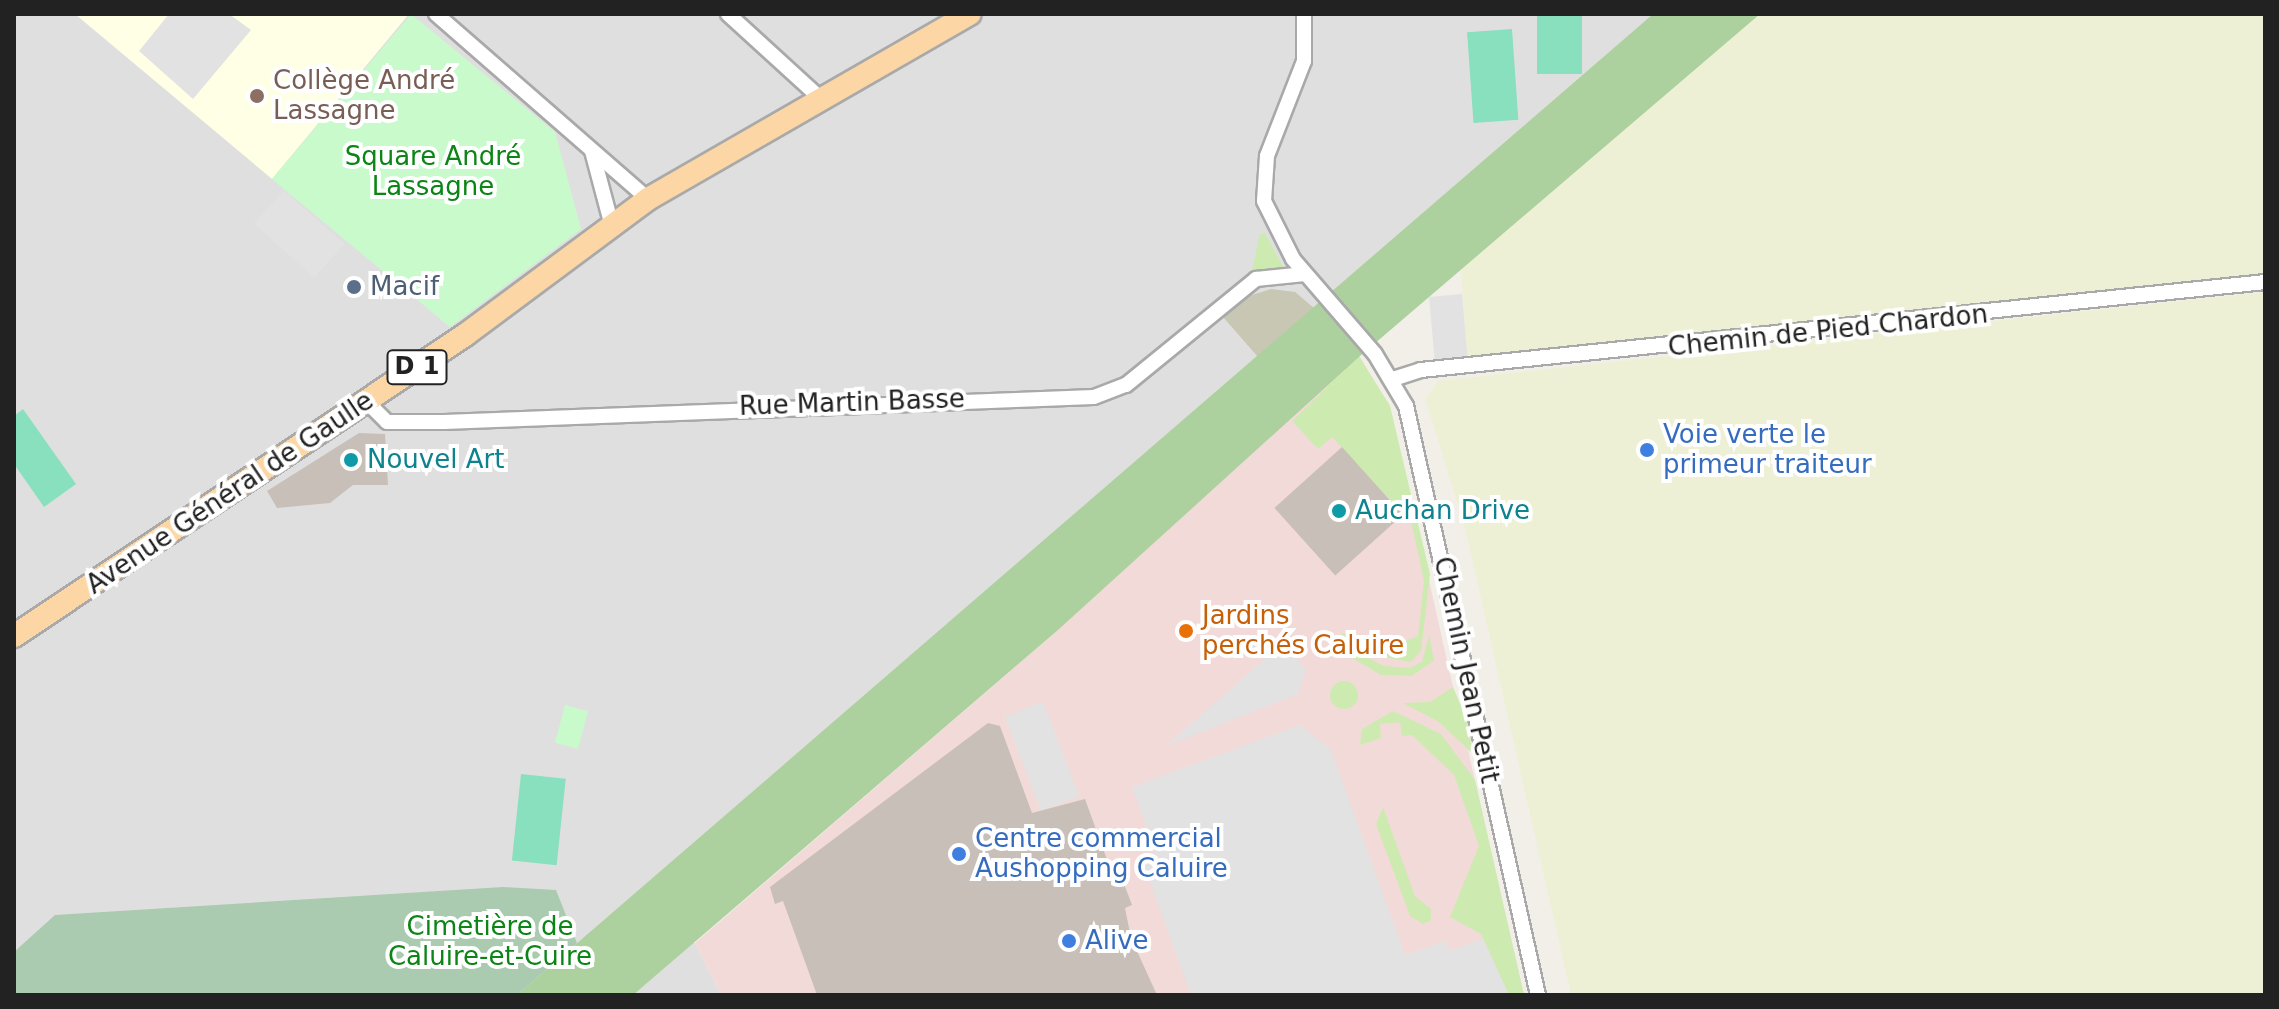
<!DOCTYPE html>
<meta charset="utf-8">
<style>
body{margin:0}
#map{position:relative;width:2279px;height:1009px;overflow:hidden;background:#f2efe9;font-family:"DejaVu Sans",sans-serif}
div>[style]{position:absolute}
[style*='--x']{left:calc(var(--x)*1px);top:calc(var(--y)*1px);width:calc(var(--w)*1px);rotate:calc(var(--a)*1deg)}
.residential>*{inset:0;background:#e0dfdf}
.commercial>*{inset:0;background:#f2dad9}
.education>*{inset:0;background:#ffffe5}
.construction>*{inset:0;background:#c7c7b4}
.farmland>*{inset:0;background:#eef0d5}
.grass>*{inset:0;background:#cdebb0}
.round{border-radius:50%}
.forest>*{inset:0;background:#add19e}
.cemetery>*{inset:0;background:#aacbaf}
.park>*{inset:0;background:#c8facc;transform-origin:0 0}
.pitch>*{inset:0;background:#88e0be;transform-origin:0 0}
.parking>*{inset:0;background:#e2e2e2;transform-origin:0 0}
.building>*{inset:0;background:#c7bfb8;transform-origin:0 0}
.roads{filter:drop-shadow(2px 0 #a9a9a9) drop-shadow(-2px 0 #a9a9a9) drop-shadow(0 2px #a9a9a9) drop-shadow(0 -2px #a9a9a9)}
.minor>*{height:14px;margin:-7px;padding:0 7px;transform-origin:7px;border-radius:7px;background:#fff}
.primary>*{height:22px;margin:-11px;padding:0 11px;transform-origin:11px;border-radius:11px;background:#fcd6a4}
.dots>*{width:22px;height:22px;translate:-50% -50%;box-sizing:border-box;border:4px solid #fff;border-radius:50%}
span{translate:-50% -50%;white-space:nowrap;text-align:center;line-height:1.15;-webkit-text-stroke:8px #fff;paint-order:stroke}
.shield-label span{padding:2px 6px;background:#fff;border:2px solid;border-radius:6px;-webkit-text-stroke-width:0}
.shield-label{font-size:24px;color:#222;font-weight:700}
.education-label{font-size:26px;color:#785e54}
.left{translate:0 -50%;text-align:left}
.park-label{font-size:26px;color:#0c8416}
.service-label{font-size:26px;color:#4e5e75}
.street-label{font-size:26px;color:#222}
.shop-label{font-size:26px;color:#366cbe}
.culture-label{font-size:26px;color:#0d838f}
.food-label{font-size:26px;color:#c56008}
.frame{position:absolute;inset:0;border:16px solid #222;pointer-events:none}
</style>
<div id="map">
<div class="residential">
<i style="clip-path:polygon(14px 14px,1653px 14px,579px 943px,695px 943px,721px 995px,14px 995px)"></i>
</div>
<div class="commercial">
<i style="clip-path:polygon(1359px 356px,1390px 406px,1453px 687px,1471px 737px,1474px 753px,1468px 750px,1524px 995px,721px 995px,695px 943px,1058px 630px)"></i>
</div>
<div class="education">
<i style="clip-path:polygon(75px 14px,409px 14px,272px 179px)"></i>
</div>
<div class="construction">
<i style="clip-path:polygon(1271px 289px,1295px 292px,1314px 308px,1258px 357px,1223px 317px,1252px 295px)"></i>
</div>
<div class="farmland">
<i style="clip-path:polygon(1750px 14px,2265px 14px,2265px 276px,1664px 343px,1467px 357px,1461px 269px)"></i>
<i style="clip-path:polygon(2265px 292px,2265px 995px,1571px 995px,1464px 524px,1425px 399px,1438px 381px)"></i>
</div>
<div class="grass">
<i style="clip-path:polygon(1265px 233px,1283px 267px,1251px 274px,1260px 234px)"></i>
<i style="clip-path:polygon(1359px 356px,1390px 406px,1430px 574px,1421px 651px,1411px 662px,1371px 655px,1340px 634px,1354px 633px,1377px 652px,1418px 636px,1424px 581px,1409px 511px,1403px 514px,1332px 437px,1318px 449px,1292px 421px)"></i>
<i style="clip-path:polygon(1429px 635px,1434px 661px,1411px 676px,1381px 675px,1337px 649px,1345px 646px,1384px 666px,1409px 668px,1422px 662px)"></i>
<i class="round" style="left:1330px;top:681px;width:28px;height:28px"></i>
<i style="clip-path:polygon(1453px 687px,1467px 720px,1473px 754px,1439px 722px,1403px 703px,1430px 702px)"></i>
<i style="clip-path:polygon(1393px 711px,1441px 734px,1475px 780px,1524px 995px,1509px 995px,1481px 934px,1450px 917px,1479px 846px,1454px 775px,1412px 735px,1402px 736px,1400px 722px,1380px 724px,1381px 738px,1360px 745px,1362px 729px)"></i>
<i style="clip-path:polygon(1383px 807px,1415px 896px,1431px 909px,1431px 920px,1423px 924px,1410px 916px,1376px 824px)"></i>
</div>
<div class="forest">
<i style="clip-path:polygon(1653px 14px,1760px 14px,1360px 356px,1058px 630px,633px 995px,517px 995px)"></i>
</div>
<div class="cemetery">
<i style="clip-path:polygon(503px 887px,556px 890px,577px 943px,517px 995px,14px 995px,14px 952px,55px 915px)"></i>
</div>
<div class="park">
<i style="clip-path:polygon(411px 14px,555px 132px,581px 229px,450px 327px,272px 179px)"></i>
<i style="left:565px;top:705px;width:24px;height:39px;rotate:15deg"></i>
</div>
<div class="pitch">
<i style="left:1537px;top:14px;width:45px;height:60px"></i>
<i style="left:1512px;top:29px;width:91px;height:45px;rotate:86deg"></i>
<i style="clip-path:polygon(23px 409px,76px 484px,44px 507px,14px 464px,14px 416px)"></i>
<i style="left:521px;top:774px;width:45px;height:87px;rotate:6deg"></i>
</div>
<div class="parking">
<i style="clip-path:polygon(169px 14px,229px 14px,251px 30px,193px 99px,139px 51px)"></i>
<i style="left:284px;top:190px;width:81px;height:45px;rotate:42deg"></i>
<i style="left:1462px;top:294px;width:63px;height:33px;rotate:85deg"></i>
<i style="clip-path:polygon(1283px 643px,1306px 669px,1298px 694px,1166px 746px)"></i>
<i style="left:1043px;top:702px;width:101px;height:41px;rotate:69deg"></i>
<i style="clip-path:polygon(1300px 725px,1331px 750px,1405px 955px,1446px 941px,1450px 951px,1483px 939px,1509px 995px,1191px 995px,1141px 857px,1156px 852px,1132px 787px)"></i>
</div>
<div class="building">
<i style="clip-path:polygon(359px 433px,385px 434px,388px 485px,353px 485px,330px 503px,277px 508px,267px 491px)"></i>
<i style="left:1342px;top:447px;width:91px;height:91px;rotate:48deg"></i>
<i style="clip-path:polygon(988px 723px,1000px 726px,1032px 813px,1085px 799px,1114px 879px,1121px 876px,1132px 905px,1125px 908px,1131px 938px,1157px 995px,817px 995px,783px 901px,775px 904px,770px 887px)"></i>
</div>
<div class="roads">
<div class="minor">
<i style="--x:436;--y:14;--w:281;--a:41.1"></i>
<i style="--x:728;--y:14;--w:126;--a:42.4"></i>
<i style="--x:1304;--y:14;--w:47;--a:90"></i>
<i style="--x:1304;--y:61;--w:102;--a:111.3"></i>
<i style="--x:1267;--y:156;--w:45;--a:93.8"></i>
<i style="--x:1264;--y:201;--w:65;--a:63.4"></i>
<i style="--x:1293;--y:259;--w:125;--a:49.2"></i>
<i style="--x:1375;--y:354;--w:61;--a:59.2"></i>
<i style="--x:1406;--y:406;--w:604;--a:77.37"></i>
<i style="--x:592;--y:151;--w:78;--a:75.1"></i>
<i style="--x:1393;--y:379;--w:29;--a:-18"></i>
<i style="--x:1421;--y:370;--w:849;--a:-5.95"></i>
<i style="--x:367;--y:402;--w:28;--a:45"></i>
<i style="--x:387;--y:422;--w:57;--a:0"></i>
<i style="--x:444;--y:422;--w:650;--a:-2.2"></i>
<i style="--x:1094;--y:397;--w:34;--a:-21"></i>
<i style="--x:1126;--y:385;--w:168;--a:-39.2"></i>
<i style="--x:1256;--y:279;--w:49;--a:-5.8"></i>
</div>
<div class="primary">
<i style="--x:14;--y:636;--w:542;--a:-33.72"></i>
<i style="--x:465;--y:335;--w:228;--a:-36.6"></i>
<i style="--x:648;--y:199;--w:371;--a:-29.9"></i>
</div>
</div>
<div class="dots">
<i style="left:257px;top:96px;background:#8d6e63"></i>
<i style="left:354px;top:287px;background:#5c6f8a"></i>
<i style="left:1647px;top:450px;background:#3f7fe0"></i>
<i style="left:351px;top:460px;background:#0f9aa8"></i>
<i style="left:1339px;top:511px;background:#0f9aa8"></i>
<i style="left:1186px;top:631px;background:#e8710a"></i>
<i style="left:959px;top:854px;background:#3f7fe0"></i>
<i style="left:1069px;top:941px;background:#3f7fe0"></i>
</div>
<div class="shield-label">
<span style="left:417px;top:367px">D 1</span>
</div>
<div class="education-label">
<span class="left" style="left:273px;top:96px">Collège André<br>Lassagne</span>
</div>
<div class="park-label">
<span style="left:433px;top:172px">Square André<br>Lassagne</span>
<span style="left:490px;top:942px">Cimetière de<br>Caluire-et-Cuire</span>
</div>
<div class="service-label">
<span class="left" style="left:370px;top:287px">Macif</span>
</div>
<div class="street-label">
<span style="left:1828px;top:331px;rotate:-6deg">Chemin de Pied Chardon</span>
<span style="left:852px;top:403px;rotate:-2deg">Rue Martin Basse</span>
<span style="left:230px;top:493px;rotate:-34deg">Avenue Général de Gaulle</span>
<span style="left:1466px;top:670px;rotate:78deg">Chemin Jean Petit</span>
</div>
<div class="shop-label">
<span class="left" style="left:1663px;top:450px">Voie verte le<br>primeur traiteur</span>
<span class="left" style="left:975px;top:854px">Centre commercial<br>Aushopping Caluire</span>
<span class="left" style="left:1085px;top:941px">Alive</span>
</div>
<div class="culture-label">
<span class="left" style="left:367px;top:460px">Nouvel Art</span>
<span class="left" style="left:1355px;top:511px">Auchan Drive</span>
</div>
<div class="food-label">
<span class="left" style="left:1202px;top:631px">Jardins<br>perchés Caluire</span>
</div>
<div class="frame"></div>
</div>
